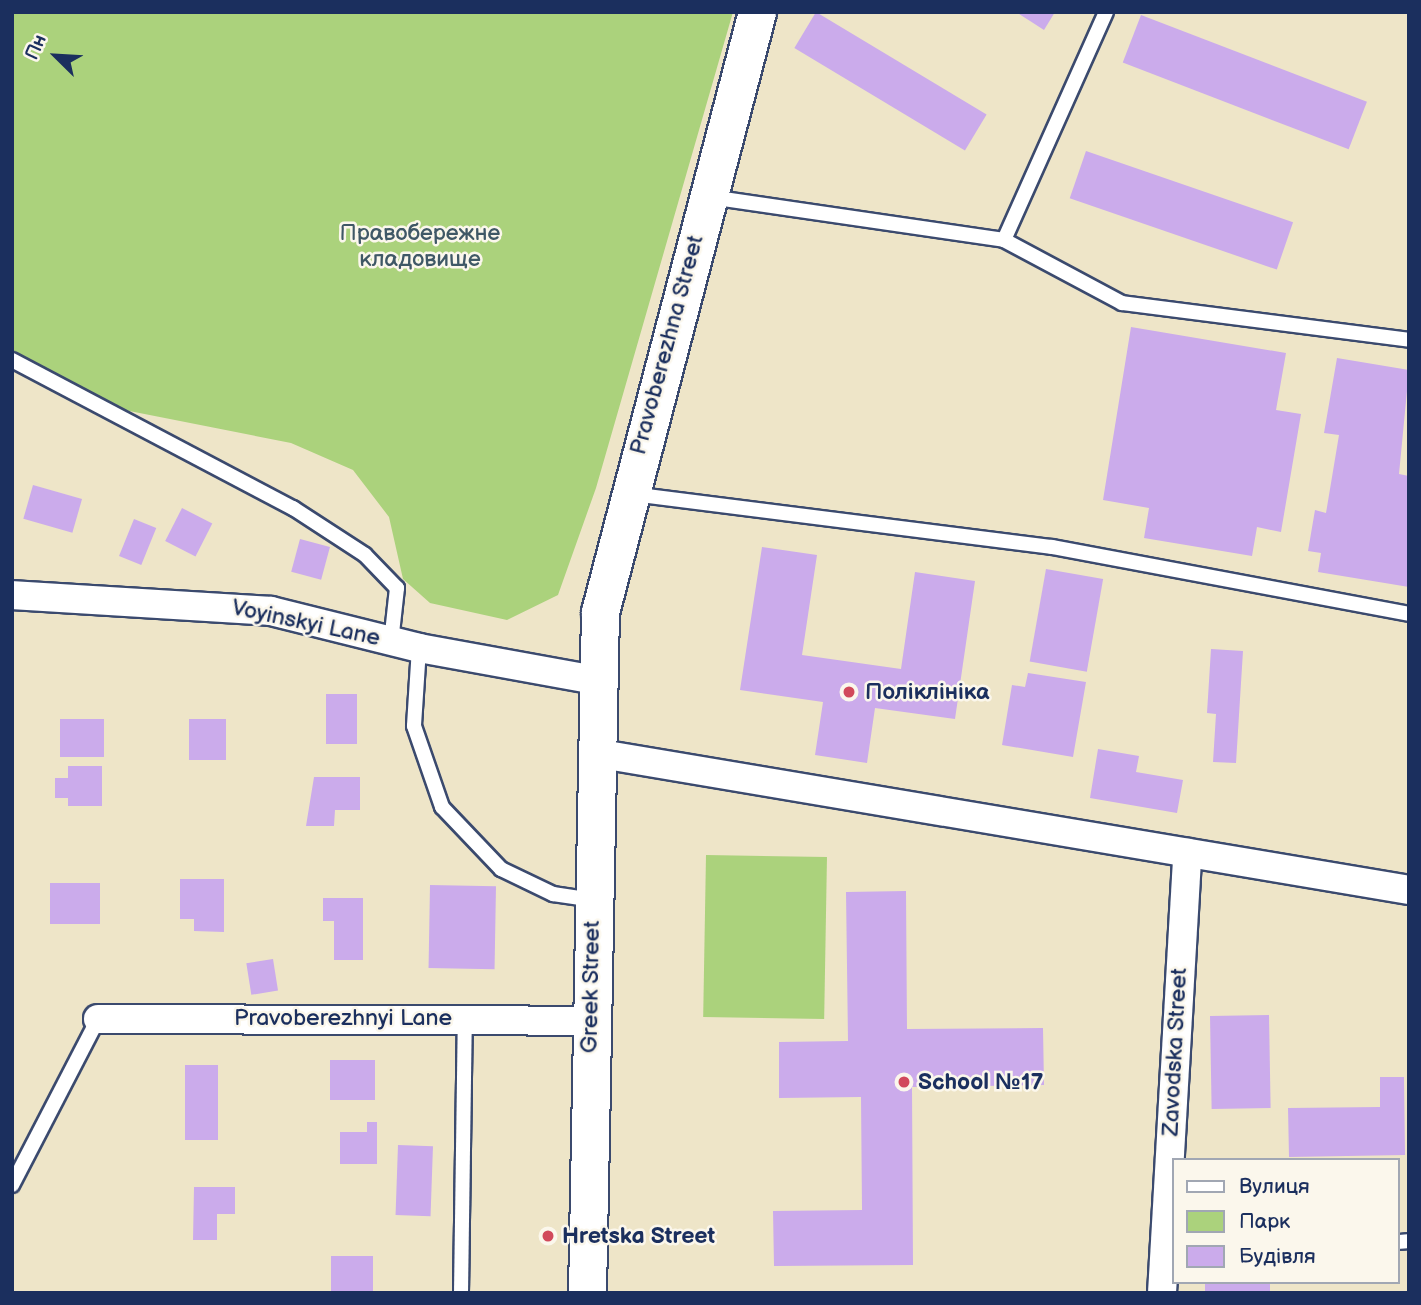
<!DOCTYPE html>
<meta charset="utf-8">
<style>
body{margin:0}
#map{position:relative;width:1421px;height:1305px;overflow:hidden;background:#eee5c8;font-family:"Balsamiq Sans",sans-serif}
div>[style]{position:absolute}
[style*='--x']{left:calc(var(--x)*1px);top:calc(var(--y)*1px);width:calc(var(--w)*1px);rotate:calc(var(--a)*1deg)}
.green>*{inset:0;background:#abd27c;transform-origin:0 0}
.building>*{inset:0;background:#cbabeb;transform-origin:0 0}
.roads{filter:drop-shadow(2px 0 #3b4a6e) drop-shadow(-2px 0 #3b4a6e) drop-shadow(0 2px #3b4a6e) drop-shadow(0 -2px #3b4a6e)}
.service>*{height:14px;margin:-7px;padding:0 7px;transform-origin:7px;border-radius:7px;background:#fff}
.minor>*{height:28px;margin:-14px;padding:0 14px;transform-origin:14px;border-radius:14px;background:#fff}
.tertiary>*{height:37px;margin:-18.5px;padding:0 18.5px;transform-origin:18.5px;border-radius:18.5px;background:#fff}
.dots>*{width:19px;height:19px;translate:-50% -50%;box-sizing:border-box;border:4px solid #fbf7ec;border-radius:50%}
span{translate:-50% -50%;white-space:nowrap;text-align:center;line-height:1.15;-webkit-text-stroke:5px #fbf7ec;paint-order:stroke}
.park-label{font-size:23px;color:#3f5866}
.street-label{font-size:23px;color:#1b2f5e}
.poi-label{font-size:23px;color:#1b2f5e;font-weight:700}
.left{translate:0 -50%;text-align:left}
.frame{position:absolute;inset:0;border:14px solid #1b2f5e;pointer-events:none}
.legend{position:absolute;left:1172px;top:1158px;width:228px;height:126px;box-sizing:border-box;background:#fbf7ec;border:2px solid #a1a7b3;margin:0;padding:9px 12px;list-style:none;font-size:21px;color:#1b2f5e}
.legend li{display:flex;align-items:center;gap:14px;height:35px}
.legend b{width:35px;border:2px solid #a1a7b3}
.north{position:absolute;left:21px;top:21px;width:70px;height:70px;-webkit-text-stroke:5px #fbf7ec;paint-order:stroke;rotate:294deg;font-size:19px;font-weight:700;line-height:28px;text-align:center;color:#1b2f5e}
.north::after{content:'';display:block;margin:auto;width:24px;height:32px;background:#1b2f5e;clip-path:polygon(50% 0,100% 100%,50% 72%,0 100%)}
</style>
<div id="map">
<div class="green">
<i style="clip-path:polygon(12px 12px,733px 12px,596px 488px,558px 595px,507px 620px,430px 603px,403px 579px,389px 517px,353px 470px,291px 443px,99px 405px,12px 370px)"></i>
<i style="left:706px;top:855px;width:121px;height:162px;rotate:1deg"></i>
</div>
<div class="building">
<i style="left:816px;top:12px;width:199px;height:42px;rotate:31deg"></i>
<i style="clip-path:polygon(1016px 12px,1055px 12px,1044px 30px)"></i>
<i style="left:1141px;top:15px;width:242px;height:51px;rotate:21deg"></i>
<i style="left:1086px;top:151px;width:219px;height:50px;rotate:19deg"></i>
<i style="clip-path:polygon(1131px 327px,1286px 353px,1276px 410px,1301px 414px,1281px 532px,1257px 527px,1252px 556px,1144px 538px,1149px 508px,1103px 500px)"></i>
<i style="clip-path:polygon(1337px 358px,1409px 370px,1399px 474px,1409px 476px,1409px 587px,1318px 572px,1321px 553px,1308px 551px,1315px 510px,1326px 513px,1339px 435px,1324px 433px)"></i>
<i style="left:33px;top:485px;width:51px;height:35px;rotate:16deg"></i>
<i style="left:182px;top:508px;width:34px;height:37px;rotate:27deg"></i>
<i style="left:134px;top:519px;width:24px;height:40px;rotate:22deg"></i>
<i style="left:300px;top:539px;width:31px;height:34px;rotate:15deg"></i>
<i style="clip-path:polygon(762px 547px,817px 555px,802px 655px,901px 669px,915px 572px,975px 581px,955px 719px,875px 708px,867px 763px,815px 755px,823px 702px,740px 690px)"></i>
<i style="left:1046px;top:569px;width:58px;height:94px;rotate:10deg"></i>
<i style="clip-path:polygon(1211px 649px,1243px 651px,1236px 763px,1213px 762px,1216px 714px,1207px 713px)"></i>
<i style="clip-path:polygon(1028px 673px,1086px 682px,1073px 757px,1002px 745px,1012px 685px,1025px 687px)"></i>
<i style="left:326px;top:694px;width:31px;height:50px"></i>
<i style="left:60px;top:719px;width:44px;height:38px"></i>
<i style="left:189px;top:719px;width:37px;height:41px"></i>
<i style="clip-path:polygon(1098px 749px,1139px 756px,1136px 772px,1183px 780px,1177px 813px,1090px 798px)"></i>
<i style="clip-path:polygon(68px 766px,102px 766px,102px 806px,68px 806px,68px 798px,55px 798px,55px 778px,68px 778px)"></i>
<i style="clip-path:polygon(314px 777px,360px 777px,360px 810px,335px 810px,334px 826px,306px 826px)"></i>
<i style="clip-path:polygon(180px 879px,224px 879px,224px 932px,194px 931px,194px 919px,180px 919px)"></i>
<i style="left:50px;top:883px;width:50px;height:41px"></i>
<i style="left:430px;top:885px;width:66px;height:83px;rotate:1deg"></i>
<i style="clip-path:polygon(906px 891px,907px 1029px,1043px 1028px,1044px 1085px,912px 1087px,913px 1265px,774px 1266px,773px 1211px,862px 1210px,861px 1097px,779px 1098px,779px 1042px,848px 1041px,846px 892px)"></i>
<i style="clip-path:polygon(323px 898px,363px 898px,363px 960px,334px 960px,334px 921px,323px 921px)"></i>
<i style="left:273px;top:959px;width:32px;height:27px;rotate:81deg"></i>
<i style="left:1269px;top:1015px;width:93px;height:59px;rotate:89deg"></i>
<i style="left:375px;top:1060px;width:40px;height:45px;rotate:90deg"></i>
<i style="left:185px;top:1065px;width:33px;height:75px"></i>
<i style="clip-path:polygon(1380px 1077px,1404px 1077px,1405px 1155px,1289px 1157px,1288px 1108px,1380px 1107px)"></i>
<i style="clip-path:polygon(367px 1122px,377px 1122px,377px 1164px,340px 1164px,340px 1132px,367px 1132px)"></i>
<i style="left:398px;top:1145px;width:35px;height:70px;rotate:2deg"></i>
<i style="clip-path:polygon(194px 1187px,235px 1187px,235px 1214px,217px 1214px,217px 1240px,193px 1240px)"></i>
<i style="left:331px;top:1256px;width:42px;height:37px"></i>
<i style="left:1205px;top:1282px;width:65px;height:11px"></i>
</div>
<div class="roads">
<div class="service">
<i style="--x:710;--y:197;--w:297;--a:8.3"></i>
<i style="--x:1004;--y:240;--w:134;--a:28.1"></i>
<i style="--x:1122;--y:303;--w:289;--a:7.3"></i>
<i style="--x:1004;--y:240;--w:250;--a:-65.9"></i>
<i style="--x:12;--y:360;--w:318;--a:27.8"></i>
<i style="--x:293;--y:508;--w:86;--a:33.1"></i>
<i style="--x:365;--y:555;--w:46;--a:45.9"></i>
<i style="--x:397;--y:588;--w:54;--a:96.3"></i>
<i style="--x:632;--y:494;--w:423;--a:7.2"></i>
<i style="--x:1052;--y:547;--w:363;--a:10.6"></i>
<i style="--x:419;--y:648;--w:78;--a:93.7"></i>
<i style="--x:414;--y:726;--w:86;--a:70.9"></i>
<i style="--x:442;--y:807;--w:86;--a:46.4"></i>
<i style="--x:501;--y:869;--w:58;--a:25.7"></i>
<i style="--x:553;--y:894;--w:40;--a:8.5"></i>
<i style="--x:12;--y:1185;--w:187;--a:-62.6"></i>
<i style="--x:1398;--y:1242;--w:11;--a:-5"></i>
<i style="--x:461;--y:1293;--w:275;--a:-89.2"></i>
</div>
<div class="minor">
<i style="--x:12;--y:595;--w:259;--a:3.5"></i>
<i style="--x:271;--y:611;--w:153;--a:14"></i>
<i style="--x:419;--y:648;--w:179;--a:10.3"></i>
<i style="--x:595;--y:753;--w:825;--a:9.55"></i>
<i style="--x:98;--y:1019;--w:491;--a:0.2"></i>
<i style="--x:1162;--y:1293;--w:441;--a:-86.7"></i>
</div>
<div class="tertiary">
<i style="--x:587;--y:1293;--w:681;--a:-88.91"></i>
<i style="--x:600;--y:612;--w:620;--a:-75.34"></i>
</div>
</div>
<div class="dots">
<i style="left:849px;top:692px;background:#d1495b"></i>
<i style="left:904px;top:1082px;background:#d1495b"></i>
<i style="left:548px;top:1236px;background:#d1495b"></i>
</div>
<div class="park-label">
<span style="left:420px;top:246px">Правобережне<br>кладовище</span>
</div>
<div class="street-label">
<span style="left:667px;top:345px;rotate:-75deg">Pravoberezhna Street</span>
<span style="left:306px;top:623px;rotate:12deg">Voyinskyi Lane</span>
<span style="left:591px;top:987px;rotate:-89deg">Greek Street</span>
<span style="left:343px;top:1018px">Pravoberezhnyi Lane</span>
<span style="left:1175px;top:1052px;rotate:-87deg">Zavodska Street</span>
</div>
<div class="poi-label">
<span class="left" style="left:865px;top:692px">Поліклініка</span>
<span class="left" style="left:918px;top:1082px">School №17</span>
<span class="left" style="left:562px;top:1236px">Hretska Street</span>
</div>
<div class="frame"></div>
<ul class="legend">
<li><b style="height:9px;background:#fff"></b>Вулиця</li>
<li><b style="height:19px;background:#abd27c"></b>Парк</li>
<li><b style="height:19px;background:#cbabeb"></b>Будівля</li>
</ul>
<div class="north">Пн</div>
</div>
